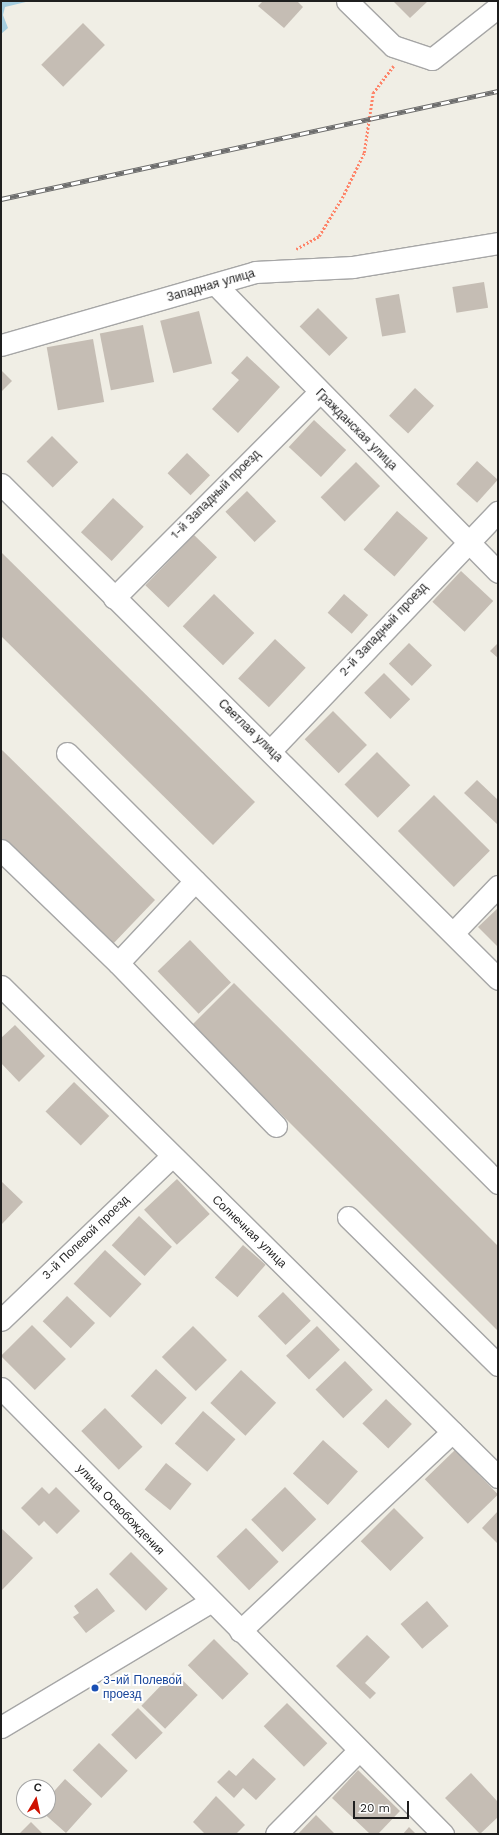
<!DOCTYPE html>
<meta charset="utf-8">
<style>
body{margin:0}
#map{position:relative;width:499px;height:1835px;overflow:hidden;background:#f0eee5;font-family:"Work Sans",sans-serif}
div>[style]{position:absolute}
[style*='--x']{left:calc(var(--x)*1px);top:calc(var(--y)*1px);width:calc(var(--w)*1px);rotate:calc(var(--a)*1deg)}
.water>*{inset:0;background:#a5cddf}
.building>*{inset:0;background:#c5bdb4;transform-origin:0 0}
.path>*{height:2.5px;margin-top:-1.25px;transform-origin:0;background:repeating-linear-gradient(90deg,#fe8469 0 2px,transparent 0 4px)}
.roads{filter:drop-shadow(1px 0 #a6a6a6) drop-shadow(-1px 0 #a6a6a6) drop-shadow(0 1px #a6a6a6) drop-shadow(0 -1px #a6a6a6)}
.minor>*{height:21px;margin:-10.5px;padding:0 10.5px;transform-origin:10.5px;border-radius:10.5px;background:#fff}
.rail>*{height:4.5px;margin-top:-2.25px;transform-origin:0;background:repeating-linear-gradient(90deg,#fff 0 9px,#6d6d6d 0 18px);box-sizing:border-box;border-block:1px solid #6d6d6d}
.dots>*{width:11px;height:11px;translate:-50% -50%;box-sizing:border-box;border:2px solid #fff;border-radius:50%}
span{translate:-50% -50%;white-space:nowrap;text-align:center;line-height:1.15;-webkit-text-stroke:4px #fff;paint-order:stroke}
.street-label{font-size:12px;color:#1f1f1f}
.transit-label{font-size:12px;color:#164399}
.left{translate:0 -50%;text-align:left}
.frame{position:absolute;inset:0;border:2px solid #1f1f1f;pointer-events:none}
.north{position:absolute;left:16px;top:1779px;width:40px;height:40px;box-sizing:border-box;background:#fff;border:1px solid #a5a5a5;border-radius:50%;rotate:9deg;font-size:11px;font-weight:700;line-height:16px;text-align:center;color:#1f1f1f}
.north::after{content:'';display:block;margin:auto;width:14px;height:18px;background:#cf1100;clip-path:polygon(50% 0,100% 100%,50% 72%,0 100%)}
.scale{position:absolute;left:353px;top:1801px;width:56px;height:18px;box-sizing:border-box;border:2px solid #1f1f1f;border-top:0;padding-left:5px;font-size:12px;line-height:14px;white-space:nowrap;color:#1f1f1f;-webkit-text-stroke:3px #fff;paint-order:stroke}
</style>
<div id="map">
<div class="water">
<i style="clip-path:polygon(1px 1px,30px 1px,5px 7px,3px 15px,8px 28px,1px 34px)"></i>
</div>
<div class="building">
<i style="clip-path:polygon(263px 1px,297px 1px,303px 7px,284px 28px,258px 6px)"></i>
<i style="clip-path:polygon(393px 1px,428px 1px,410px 18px)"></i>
<i style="left:83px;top:23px;width:31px;height:59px;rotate:45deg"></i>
<i style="left:484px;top:282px;width:26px;height:32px;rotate:81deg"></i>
<i style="left:399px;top:294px;width:39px;height:24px;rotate:80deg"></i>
<i style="left:318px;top:308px;width:42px;height:26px;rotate:45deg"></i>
<i style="left:199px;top:311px;width:54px;height:40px;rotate:76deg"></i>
<i style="left:143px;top:325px;width:58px;height:44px;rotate:79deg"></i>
<i style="left:93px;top:339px;width:64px;height:47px;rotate:80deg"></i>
<i style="clip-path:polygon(247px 356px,280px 387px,238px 433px,212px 409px,239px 380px,231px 373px)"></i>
<i style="clip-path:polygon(1px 370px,12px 381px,1px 392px)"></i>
<i style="left:415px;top:388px;width:26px;height:38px;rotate:43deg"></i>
<i style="left:314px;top:420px;width:44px;height:37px;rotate:43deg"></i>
<i style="left:52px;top:436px;width:37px;height:36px;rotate:45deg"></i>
<i style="left:187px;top:453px;width:32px;height:28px;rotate:44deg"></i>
<i style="left:477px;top:461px;width:28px;height:31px;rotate:42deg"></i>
<i style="left:356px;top:462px;width:34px;height:50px;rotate:45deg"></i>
<i style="left:247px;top:491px;width:42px;height:30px;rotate:46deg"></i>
<i style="left:113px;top:498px;width:42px;height:47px;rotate:43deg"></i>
<i style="left:397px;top:511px;width:41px;height:51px;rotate:41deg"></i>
<i style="left:194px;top:535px;width:32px;height:70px;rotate:44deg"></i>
<i style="clip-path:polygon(1px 552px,255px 802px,213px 845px,1px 636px)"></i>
<i style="left:461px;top:571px;width:44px;height:42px;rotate:43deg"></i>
<i style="left:214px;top:594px;width:56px;height:45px;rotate:44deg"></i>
<i style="left:344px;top:594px;width:32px;height:25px;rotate:41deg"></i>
<i style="left:275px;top:639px;width:42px;height:54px;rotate:43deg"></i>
<i style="left:409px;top:643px;width:32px;height:29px;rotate:44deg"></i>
<i style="clip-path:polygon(498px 643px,498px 658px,490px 651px)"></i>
<i style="left:384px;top:673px;width:37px;height:28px;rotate:45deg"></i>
<i style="left:333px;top:711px;width:48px;height:40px;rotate:45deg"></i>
<i style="clip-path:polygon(1px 749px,155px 900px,111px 946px,1px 838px)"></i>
<i style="left:377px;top:752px;width:47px;height:46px;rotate:45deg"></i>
<i style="clip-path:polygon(477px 780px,498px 800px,498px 825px,464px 793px)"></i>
<i style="left:434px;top:795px;width:79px;height:51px;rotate:45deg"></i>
<i style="clip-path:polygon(498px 908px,498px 947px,478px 927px)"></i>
<i style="left:190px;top:940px;width:59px;height:45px;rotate:46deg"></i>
<i style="clip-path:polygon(234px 983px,498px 1246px,498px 1331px,192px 1025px)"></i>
<i style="clip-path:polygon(15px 1025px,45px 1056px,19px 1082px,1px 1063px,1px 1038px)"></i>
<i style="left:74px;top:1082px;width:49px;height:41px;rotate:44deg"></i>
<i style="left:177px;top:1179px;width:48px;height:45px;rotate:47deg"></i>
<i style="clip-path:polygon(1px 1181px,23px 1202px,1px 1225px)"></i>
<i style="left:139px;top:1216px;width:45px;height:40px;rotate:43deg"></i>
<i style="left:243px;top:1245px;width:30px;height:43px;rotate:41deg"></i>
<i style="left:105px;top:1250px;width:50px;height:46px;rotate:43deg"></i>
<i style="left:283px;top:1292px;width:40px;height:35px;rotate:46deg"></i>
<i style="left:67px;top:1296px;width:39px;height:35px;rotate:44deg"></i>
<i style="left:32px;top:1325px;width:48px;height:44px;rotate:45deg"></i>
<i style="left:193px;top:1326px;width:48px;height:44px;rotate:45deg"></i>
<i style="left:317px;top:1326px;width:33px;height:43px;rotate:46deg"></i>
<i style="left:345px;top:1361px;width:40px;height:41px;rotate:46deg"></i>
<i style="left:156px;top:1369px;width:42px;height:37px;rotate:43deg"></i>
<i style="left:241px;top:1370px;width:48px;height:45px;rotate:43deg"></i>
<i style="left:386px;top:1399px;width:36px;height:34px;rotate:44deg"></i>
<i style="left:105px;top:1408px;width:54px;height:33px;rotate:46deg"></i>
<i style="left:203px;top:1411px;width:43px;height:43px;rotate:41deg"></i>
<i style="left:323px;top:1440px;width:47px;height:45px;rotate:42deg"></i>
<i style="left:455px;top:1450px;width:62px;height:42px;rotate:46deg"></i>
<i style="left:166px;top:1463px;width:33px;height:34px;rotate:39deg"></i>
<i style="clip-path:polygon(42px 1487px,49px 1494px,56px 1487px,80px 1511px,57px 1534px,44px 1521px,39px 1526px,21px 1508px)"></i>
<i style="left:285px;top:1487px;width:45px;height:47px;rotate:46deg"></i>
<i style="left:394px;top:1508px;width:42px;height:47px;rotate:45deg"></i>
<i style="clip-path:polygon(498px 1511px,498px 1544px,482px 1528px)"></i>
<i style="clip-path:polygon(1px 1528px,33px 1558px,1px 1591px)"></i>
<i style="left:246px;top:1528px;width:47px;height:41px;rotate:46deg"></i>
<i style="left:131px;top:1552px;width:52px;height:31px;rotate:45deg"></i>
<i style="clip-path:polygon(97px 1588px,115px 1611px,86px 1633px,73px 1617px,79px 1613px,74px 1606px)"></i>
<i style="left:427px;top:1601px;width:33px;height:35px;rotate:49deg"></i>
<i style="clip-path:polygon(367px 1635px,390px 1657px,365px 1683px,376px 1693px,370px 1699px,336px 1666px)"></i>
<i style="left:214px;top:1639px;width:49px;height:37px;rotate:45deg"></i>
<i style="left:174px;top:1672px;width:33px;height:47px;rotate:44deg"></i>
<i style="left:287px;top:1703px;width:57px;height:33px;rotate:45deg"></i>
<i style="left:138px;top:1708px;width:35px;height:38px;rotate:45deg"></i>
<i style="left:99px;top:1743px;width:40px;height:38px;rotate:44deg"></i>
<i style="clip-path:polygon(253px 1758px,276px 1779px,256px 1800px,243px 1788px,234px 1798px,217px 1782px,229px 1770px,236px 1776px)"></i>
<i style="clip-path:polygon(358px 1770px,400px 1811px,378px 1834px,370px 1834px,332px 1798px)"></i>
<i style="clip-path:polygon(471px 1773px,498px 1802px,498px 1817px,480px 1834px,445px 1798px)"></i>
<i style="clip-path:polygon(65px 1779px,92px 1804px,66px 1833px,41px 1811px,48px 1811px,48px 1798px)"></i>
<i style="clip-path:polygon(216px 1796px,245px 1825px,236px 1834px,205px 1834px,193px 1822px)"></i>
<i style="clip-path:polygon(316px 1815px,335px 1834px,298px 1834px)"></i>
<i style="clip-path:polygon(31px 1822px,43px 1834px,19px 1834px)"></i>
<i style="clip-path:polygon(409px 1827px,416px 1834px,403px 1834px)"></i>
</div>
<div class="path">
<i style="--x:296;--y:249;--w:26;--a:-29"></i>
<i style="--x:319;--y:236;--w:44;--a:-58.8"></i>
<i style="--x:342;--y:198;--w:50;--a:-63.9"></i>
<i style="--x:364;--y:153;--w:61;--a:-81.5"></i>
<i style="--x:373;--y:93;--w:34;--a:-53"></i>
</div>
<div class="roads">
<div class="minor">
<i style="--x:347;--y:1;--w:64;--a:44.4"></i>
<i style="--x:393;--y:46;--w:41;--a:18.4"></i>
<i style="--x:432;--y:59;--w:84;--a:-38.2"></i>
<i style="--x:216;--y:285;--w:402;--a:45.5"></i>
<i style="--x:1;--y:345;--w:264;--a:-16"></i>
<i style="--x:255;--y:272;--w:98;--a:-2.9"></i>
<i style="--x:353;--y:267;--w:147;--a:-9.4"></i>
<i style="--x:1;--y:484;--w:701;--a:44.88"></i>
<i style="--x:114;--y:598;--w:289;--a:-45.1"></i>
<i style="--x:271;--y:750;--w:329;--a:-46.4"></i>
<i style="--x:67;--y:753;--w:609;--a:44.93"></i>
<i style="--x:1;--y:850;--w:163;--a:44"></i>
<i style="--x:195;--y:881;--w:112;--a:133.2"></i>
<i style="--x:118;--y:963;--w:227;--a:45.9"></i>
<i style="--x:453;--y:933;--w:65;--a:-46.2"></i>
<i style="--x:1;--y:986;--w:699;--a:44.65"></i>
<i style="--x:348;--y:1217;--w:211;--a:44.6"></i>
<i style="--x:1;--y:1320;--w:236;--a:-43.8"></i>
<i style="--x:1;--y:1388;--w:628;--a:45.26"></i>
<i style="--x:240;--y:1631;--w:291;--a:-43.2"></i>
<i style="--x:1;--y:1727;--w:244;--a:-30.9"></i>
<i style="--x:276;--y:1834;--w:118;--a:-45.3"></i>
</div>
</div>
<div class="rail">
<i style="--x:1;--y:199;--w:509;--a:-12.26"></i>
</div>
<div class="dots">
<i style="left:95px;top:1688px;background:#1a4fb4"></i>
</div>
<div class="street-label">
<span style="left:211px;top:286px;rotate:-16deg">Западная улица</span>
<span style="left:356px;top:430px;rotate:45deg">Гражданская улица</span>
<span style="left:216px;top:495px;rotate:-45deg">1-й Западный проезд</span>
<span style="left:384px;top:630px;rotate:-47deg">2-й Западный проезд</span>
<span style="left:250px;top:731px;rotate:44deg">Светлая улица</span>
<span style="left:249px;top:1232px;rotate:44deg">Солнечная улица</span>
<span style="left:86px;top:1238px;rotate:-44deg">3-й Полевой проезд</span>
<span style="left:120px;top:1510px;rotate:46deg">улица Освобождения</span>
</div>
<div class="transit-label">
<span class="left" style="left:103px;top:1688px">3-ий Полевой<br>проезд</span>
</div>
<div class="frame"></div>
<div class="north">С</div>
<div class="scale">20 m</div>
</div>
